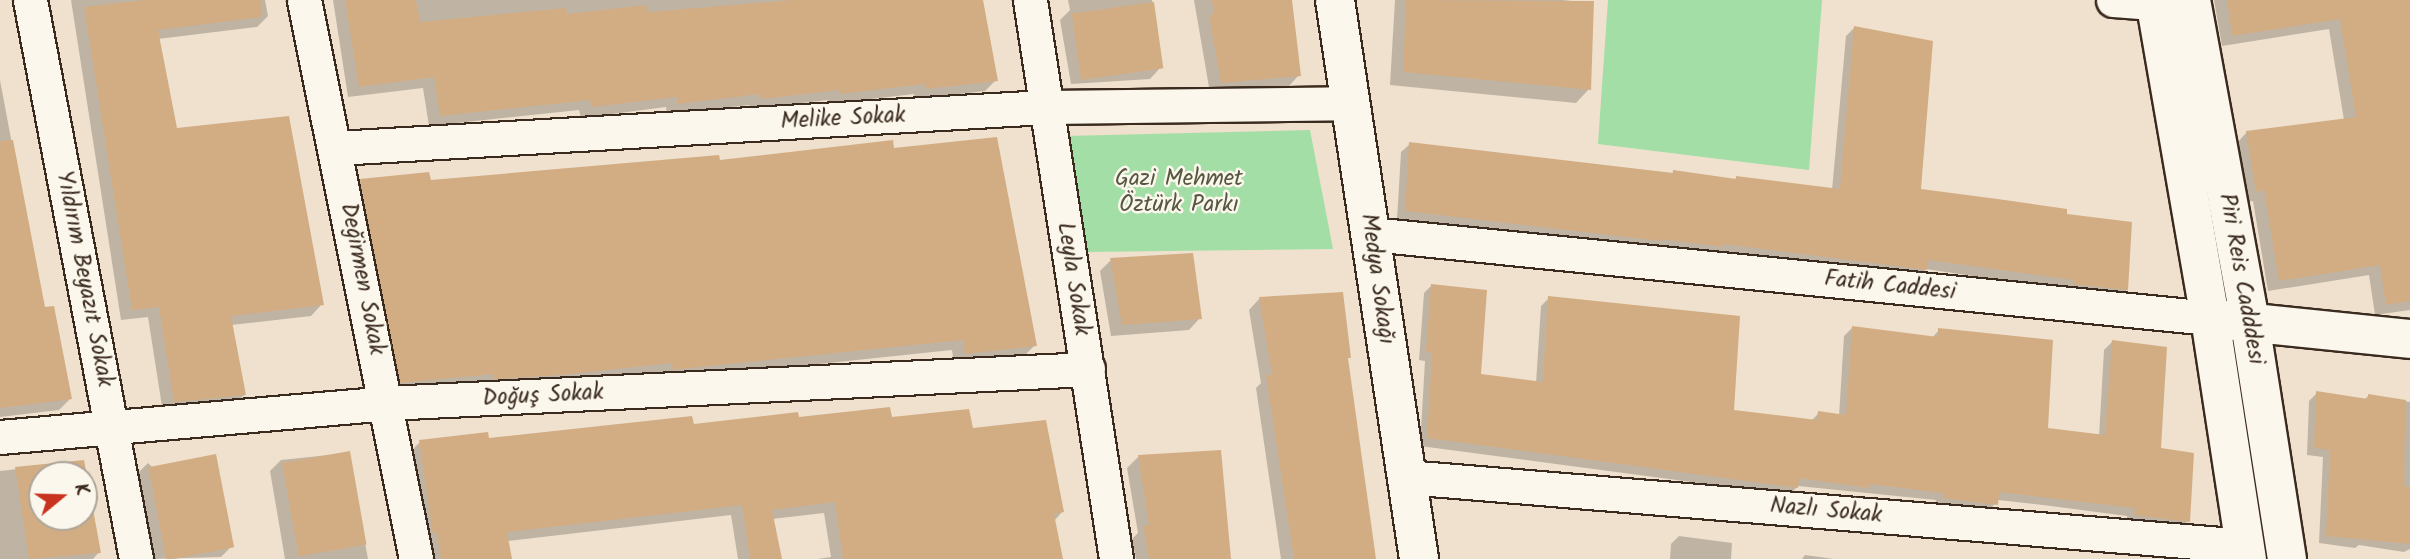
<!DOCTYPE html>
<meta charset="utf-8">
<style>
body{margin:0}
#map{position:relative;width:2410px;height:559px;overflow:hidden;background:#efe1cd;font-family:Kalam,sans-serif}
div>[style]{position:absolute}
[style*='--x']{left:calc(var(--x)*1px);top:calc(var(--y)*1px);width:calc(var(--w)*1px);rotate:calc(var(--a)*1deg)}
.green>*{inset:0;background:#a2dea5}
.shadow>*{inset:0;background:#0003}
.building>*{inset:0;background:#d2ad84;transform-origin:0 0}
.roads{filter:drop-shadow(2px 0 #3b2a1e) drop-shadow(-2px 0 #3b2a1e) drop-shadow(0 2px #3b2a1e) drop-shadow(0 -2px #3b2a1e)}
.street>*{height:33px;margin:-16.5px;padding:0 16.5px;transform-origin:16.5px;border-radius:16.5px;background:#fbf7ec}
.secondary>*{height:38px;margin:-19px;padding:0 19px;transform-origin:19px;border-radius:19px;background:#fbf7ec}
span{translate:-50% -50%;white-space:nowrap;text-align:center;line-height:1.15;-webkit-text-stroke:5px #fbf7ec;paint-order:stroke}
.street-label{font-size:23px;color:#3b2a1e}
.park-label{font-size:23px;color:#555740}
.north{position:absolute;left:28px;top:461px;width:70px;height:70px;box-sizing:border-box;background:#fbf7ec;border:2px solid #aea59a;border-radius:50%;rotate:71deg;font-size:19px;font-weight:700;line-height:28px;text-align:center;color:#3b2a1e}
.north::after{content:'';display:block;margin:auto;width:24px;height:32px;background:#c8321e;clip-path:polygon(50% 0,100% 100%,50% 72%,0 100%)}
</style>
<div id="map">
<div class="green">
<i style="clip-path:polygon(1608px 0,1822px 0,1809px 170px,1598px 144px)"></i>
<i style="clip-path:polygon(1310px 130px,1333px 249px,1084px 252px,1066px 136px)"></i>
</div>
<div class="shadow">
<i style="clip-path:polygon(71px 0,265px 0,268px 16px,257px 27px,158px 39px,176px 130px,322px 304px,311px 316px,231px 325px,244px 395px,233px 406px,163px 413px,148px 317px,121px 320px)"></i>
<i style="clip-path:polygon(333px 0,981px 0,996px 80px,985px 91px,915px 99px,914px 94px,828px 104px,828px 100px,750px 109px,749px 105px,667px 114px,666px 107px,581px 118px,579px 110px,429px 126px,423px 88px,348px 97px)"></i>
<i style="clip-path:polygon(1068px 0,1152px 0,1161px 67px,1150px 79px,1071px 84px,1060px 20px,1070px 10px)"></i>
<i style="clip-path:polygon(1194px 0,1290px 0,1299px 75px,1288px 87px,1210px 93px)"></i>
<i style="clip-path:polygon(1395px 0,1562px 0,1592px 3px,1589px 89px,1576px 103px,1390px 85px)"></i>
<i style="clip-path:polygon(2214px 0,2410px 0,2410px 310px,2375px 315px,2369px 275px,2268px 291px,2253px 201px,2245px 202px,2236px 144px,2247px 132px,2344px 120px,2329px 29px,2222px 46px)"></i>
<i style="clip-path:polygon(1855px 27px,1919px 190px,2065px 215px,2127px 290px,2118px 298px,1926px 269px,1917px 278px,1397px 219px,1401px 152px,1410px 144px,1671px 175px,1673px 172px,1734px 180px,1736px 178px,1832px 190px,1846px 36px)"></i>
<i style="clip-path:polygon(0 80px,43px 309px,70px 399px,59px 410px,0 417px)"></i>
<i style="clip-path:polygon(893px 149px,1035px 345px,1024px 356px,954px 365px,952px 350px,668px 380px,390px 393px,350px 192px,361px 181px,429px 181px)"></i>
<i style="clip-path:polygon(1111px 260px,1200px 318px,1189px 330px,1111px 336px,1100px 271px)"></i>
<i style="clip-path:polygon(1432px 285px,1480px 376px,1536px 383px,1541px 306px,1549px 298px,1732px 412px,1811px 421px,1819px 413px,1839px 416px,1844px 336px,1852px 328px,1932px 338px,1939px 330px,2046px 429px,2099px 436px,2104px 350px,2112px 342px,2188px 521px,2180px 529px,2127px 522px,2127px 516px,2051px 506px,1998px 500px,1988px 512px,1935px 505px,1936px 500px,1798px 486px,1789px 495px,1420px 446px,1425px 361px,1419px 360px,1424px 293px)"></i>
<i style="clip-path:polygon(1260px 298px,1349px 357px,1346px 360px,1374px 559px,1281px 559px,1256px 388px,1261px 383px,1249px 310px)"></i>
<i style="clip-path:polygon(2317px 393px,2364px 400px,2369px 395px,2410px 402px,2410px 549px,2404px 552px,2359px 545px,2355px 548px,2319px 543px,2323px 457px,2307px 455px,2309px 401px)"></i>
<i style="clip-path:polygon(798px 419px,891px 419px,971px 430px,1062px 512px,1054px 521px,1061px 559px,817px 559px,831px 557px,824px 513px,772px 519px,780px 559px,738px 559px,731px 515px,507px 541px,510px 559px,427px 559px,409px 453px,420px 442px,488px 440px)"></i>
<i style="clip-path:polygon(348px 453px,368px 559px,285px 559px,270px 471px,281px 460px)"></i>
<i style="clip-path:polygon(1138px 457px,1231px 559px,1136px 559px,1132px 539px,1138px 533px,1127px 468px)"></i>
<i style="clip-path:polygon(evenodd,82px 462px,99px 552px,93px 559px,0 559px,0 471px,82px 462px,42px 475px,84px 475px,84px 517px,42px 517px,42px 475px)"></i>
<i style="clip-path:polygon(148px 463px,232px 546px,221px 557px,150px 559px,137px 474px)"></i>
<i style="clip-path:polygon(1679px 536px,1732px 543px,1731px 559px,1670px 559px,1671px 544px)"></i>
<i style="clip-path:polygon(1805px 555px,1834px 559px,1802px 559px)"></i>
</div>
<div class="building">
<i style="clip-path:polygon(144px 0,261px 0,262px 17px,158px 30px,177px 128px,289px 116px,324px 305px,231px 316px,246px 395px,174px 402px,159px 307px,132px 310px,84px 7px)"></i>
<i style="clip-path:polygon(345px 0,416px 0,420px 22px,566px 8px,567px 14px,646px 5px,647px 12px,793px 0,983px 0,998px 81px,926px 89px,925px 84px,839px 94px,839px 90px,761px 99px,760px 94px,678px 104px,677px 97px,591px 107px,590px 100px,440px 116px,434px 77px,359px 87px)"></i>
<i style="clip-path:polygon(1212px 0,1292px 0,1301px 76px,1221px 83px,1209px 15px,1214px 15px)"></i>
<i style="clip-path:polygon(1406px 0,1594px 1px,1591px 90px,1403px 72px)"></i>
<i style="clip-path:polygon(2227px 0,2410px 0,2410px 301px,2386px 305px,2380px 265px,2279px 281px,2264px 190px,2256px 192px,2246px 131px,2356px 117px,2340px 19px,2232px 36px)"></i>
<i style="left:1154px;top:2px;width:67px;height:83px;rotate:82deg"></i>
<i style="clip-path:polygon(1854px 26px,1933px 41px,1921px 189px,2005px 200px,2067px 209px,2067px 214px,2132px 222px,2128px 290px,2072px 284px,2073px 280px,1928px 260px,1927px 270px,1724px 244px,1724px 247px,1661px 239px,1661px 241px,1405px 211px,1409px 142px,1673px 173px,1673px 170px,1736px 179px,1736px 176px,1840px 189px)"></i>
<i style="clip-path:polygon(997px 137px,1037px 346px,965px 354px,963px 340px,680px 369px,673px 370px,672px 363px,560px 375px,494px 379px,493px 374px,400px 383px,360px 179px,429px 172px,431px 180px,719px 155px,720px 160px,893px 140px,894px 148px)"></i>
<i style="clip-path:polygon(13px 140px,45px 307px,54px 306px,72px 399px,0 408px,0 141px)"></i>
<i style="clip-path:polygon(1193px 253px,1202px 319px,1122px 325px,1110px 258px)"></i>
<i style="clip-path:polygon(1431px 284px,1487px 290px,1481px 374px,1543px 382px,1548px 296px,1740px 316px,1734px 410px,1817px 420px,1818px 411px,1846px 415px,1852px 326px,1938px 337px,1938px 328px,2053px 340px,2048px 428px,2105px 435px,2112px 340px,2167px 347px,2161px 448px,2194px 453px,2190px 522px,2134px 515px,2135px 508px,1999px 492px,1998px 505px,1943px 498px,1943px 493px,1870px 484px,1869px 488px,1799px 478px,1798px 488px,1427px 438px,1432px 353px,1426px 352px)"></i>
<i style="clip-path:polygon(1343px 292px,1351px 358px,1348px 358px,1376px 559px,1294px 559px,1266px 375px,1272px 375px,1259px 297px)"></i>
<i style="clip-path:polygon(2316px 391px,2368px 399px,2368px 394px,2406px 400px,2403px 486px,2410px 487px,2410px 544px,2326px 536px,2330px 450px,2314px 448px)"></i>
<i style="clip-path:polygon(890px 407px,892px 417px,969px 409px,973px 428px,1046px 420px,1064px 512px,1054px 514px,1063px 559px,843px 559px,835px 502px,772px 510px,782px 559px,750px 559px,742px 505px,507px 532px,512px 559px,441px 559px,437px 533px,433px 534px,419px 440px,488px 432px,489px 438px,692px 416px,694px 424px,798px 412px,799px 417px)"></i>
<i style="clip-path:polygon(1221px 450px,1231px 559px,1149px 559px,1143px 526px,1149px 525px,1138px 455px)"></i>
<i style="left:350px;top:451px;width:95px;height:69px;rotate:80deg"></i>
<i style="left:216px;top:454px;width:95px;height:69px;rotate:79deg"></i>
<i style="clip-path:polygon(evenodd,84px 460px,101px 553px,29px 559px,15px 467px,84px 460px,42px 475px,84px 475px,84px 517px,42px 517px,42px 475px)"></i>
</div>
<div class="roads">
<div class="street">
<i style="--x:30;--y:0;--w:569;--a:79.26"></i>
<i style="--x:304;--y:0;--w:570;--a:78.67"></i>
<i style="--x:1030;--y:0;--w:566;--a:81.25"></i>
<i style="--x:2113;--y:0;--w:67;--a:4.3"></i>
<i style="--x:336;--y:148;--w:710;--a:-3.31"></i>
<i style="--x:1045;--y:107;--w:306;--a:-0.7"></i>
<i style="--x:1371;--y:234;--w:843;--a:5.72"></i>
<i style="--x:0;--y:437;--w:387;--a:-5"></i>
<i style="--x:386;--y:403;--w:703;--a:-2.77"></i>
<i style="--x:1406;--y:477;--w:842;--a:4.7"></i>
</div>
<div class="secondary">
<i style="--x:1335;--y:0;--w:565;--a:81.45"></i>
<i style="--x:2155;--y:0;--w:323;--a:80.2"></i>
<i style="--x:2210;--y:318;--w:244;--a:81.3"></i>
<i style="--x:2191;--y:0;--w:328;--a:79.6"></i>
<i style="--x:2250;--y:323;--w:239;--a:81.1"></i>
<i style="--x:2226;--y:320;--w:185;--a:5.9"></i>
</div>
</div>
<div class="street-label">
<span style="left:843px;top:119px;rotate:-3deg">Melike Sokak</span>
<span style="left:84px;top:279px;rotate:79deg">Yıldırım Beyazıt Sokak</span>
<span style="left:362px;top:279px;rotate:79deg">Değirmen Sokak</span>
<span style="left:1073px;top:279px;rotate:81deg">Leyla Sokak</span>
<span style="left:1377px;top:279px;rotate:82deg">Medya Sokağı</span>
<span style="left:2241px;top:279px;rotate:80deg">Piri Reis Cadddesi</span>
<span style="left:1890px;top:286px;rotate:6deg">Fatih Caddesi</span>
<span style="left:543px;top:396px;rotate:-3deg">Doğuş Sokak</span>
<span style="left:1826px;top:511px;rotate:5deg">Nazlı Sokak</span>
</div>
<div class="park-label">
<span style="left:1179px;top:192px">Gazi Mehmet<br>Öztürk Parkı</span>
</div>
<div class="north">K</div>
</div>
